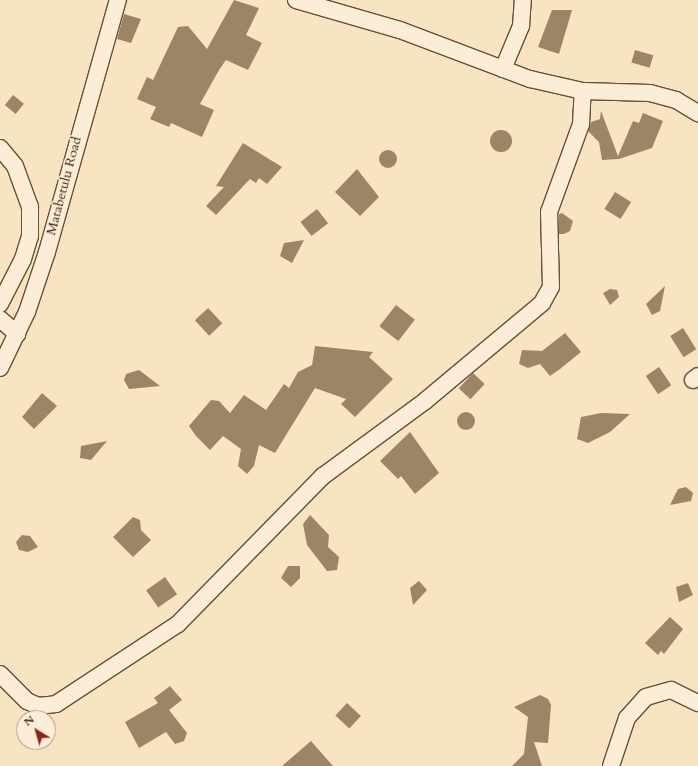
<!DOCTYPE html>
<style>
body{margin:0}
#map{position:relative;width:698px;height:766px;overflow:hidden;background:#f9e4c1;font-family:Cardo,serif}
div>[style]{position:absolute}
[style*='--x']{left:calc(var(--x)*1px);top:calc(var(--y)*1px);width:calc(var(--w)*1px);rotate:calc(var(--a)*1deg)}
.building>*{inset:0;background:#9d8467;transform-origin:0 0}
.round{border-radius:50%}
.roads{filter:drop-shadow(1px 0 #694f35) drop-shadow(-1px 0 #694f35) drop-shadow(0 1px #694f35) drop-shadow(0 -1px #694f35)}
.minor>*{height:16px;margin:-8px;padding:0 8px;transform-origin:8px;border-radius:8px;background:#fbedd7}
span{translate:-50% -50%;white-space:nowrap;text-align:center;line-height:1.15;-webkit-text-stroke:3px #fbedd7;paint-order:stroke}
.street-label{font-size:14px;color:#391d06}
.north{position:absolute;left:16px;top:710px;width:40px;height:40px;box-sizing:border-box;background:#fbedd7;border:1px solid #ad9a83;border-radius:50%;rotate:323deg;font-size:11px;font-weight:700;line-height:16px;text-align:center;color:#391d06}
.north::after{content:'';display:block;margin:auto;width:14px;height:18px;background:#8f2418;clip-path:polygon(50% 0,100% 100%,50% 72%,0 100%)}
</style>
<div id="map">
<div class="building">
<i style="clip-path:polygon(234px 0,259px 8px,246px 35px,262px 43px,248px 70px,226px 60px,219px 70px,200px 104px,214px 110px,202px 137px,171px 123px,169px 127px,150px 119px,156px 107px,137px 99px,147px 77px,153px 80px,178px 27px,188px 26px,207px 49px)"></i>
<i style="clip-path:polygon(552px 10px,572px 10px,559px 54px,538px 47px)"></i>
<i style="clip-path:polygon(124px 14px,141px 19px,131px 43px,117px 39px)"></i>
<i style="left:635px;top:50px;width:19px;height:13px;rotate:16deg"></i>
<i style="left:13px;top:95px;width:14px;height:13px;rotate:39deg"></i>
<i style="clip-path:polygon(601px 111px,618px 156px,633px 121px,639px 123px,643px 113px,663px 121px,652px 148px,619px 159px,602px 160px,599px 142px,588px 131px,591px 122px,600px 119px)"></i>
<i class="round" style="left:490px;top:130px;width:22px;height:22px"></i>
<i style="clip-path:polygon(243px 143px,282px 167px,267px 184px,259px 178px,256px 183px,250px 179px,216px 215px,206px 206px,224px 187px,216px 186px)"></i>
<i class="round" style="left:379px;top:150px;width:18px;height:18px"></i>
<i style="clip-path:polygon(357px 169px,379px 197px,360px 216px,335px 192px)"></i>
<i style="left:615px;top:192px;width:19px;height:20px;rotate:32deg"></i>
<i style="left:317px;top:209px;width:18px;height:21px;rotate:52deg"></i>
<i style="clip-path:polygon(562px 213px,573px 221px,570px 231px,564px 234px,559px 234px,559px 214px)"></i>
<i style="clip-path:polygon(304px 240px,292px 263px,280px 256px,284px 243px)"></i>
<i style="clip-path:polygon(665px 286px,660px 311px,652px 315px,646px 304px)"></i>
<i style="clip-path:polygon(610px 289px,617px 290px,619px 297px,610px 305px,603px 293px)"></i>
<i style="left:396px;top:305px;width:24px;height:27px;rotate:38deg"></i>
<i style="left:208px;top:308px;width:21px;height:18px;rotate:47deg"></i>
<i style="left:683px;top:328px;width:25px;height:15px;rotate:58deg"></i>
<i style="clip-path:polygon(565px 333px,581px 352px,560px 369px,550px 376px,540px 364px,528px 368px,519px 364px,522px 350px,542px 351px)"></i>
<i style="clip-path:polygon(315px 346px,373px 352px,369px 357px,393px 379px,355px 417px,341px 404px,346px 399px,315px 388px,275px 453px,259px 445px,254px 466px,247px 474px,238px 466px,241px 449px,223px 436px,210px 450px,196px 436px,189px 426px,211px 400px,219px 401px,230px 413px,244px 395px,266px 410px,284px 384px,289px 388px,298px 372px,312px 365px)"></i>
<i style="left:659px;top:367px;width:22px;height:16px;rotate:56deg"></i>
<i style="clip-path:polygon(139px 370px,160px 386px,129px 389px,124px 380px,126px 374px)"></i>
<i style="left:473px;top:373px;width:16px;height:21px;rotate:43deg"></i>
<i style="clip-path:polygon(42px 393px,57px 406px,34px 429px,22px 417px)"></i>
<i class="round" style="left:457px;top:412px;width:18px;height:18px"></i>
<i style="clip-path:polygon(601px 413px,630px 414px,610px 432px,588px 443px,577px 439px,581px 417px)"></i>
<i style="clip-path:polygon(410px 432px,439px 473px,415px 494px,401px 476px,398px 479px,380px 461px)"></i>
<i style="clip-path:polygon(107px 441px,91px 460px,80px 458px,81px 446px)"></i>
<i style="clip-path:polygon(686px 487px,693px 493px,691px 501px,670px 505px,678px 489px)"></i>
<i style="clip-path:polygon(310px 515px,329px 535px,328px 547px,339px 557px,337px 570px,327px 571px,307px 545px,303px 524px)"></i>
<i style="clip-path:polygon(133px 517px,140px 520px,141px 530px,151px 540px,133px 557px,113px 537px)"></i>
<i style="clip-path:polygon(22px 535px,30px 536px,38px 547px,28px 552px,19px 550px,16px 542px)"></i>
<i style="clip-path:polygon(288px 566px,300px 566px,300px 578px,291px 587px,281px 578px)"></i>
<i style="left:165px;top:577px;width:21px;height:23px;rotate:55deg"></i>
<i style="clip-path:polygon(419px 581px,427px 590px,413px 605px,410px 588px)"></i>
<i style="clip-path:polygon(688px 583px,693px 595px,679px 602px,676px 587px)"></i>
<i style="clip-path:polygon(670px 617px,683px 629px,664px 654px,661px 651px,658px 655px,645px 643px)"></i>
<i style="clip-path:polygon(170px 686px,182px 700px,169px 710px,187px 733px,184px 741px,175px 744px,166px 732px,139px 748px,125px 722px,158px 703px,154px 698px)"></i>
<i style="clip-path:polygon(540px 695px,548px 699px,551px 705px,548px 743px,534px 742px,542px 766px,512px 766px,524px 754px,528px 717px,514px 707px)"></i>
<i style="left:347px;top:703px;width:19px;height:17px;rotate:43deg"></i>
<i style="clip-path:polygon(311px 741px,333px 766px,282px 766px)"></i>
</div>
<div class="roads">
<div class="minor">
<i style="--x:296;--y:0;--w:108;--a:16.1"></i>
<i style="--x:400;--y:30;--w:139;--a:20.7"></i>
<i style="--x:530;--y:79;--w:54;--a:12.8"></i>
<i style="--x:583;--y:91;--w:67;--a:1.7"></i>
<i style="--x:650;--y:93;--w:27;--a:15"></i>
<i style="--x:676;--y:100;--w:26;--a:31"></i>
<i style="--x:503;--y:69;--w:47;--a:-67.3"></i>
<i style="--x:521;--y:26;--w:26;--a:-86"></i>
<i style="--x:0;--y:148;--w:23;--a:50"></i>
<i style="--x:15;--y:166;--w:44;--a:69.9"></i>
<i style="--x:30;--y:207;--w:29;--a:90"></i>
<i style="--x:30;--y:236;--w:24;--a:107"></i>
<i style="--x:23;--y:259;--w:51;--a:117.1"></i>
<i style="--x:0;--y:319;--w:23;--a:41"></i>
<i style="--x:0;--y:368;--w:62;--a:-64.3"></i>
<i style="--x:27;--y:312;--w:63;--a:-71.6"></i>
<i style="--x:47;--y:252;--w:262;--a:-74.3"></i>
<i style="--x:693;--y:380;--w:6;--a:-39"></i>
<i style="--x:0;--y:674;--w:38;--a:45"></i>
<i style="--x:27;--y:701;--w:12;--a:24"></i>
<i style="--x:38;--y:706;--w:18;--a:-6"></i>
<i style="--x:56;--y:704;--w:146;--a:-33.3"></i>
<i style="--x:178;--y:624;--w:207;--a:-45.6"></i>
<i style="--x:323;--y:476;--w:127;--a:-36.3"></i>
<i style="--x:425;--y:401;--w:153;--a:-39.9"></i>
<i style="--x:542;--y:303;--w:18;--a:-61"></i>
<i style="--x:551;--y:287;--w:75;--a:-91.5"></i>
<i style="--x:549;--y:212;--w:94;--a:-70"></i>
<i style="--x:581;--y:124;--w:33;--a:-87"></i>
<i style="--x:611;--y:766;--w:51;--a:-71.6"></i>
<i style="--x:627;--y:718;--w:28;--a:-48"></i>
<i style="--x:646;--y:697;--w:26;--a:-16"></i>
<i style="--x:671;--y:690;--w:30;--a:26"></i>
</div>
</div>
<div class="street-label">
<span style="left:64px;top:186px;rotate:-75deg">Matabetulu Road</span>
</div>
<div class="north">N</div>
</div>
